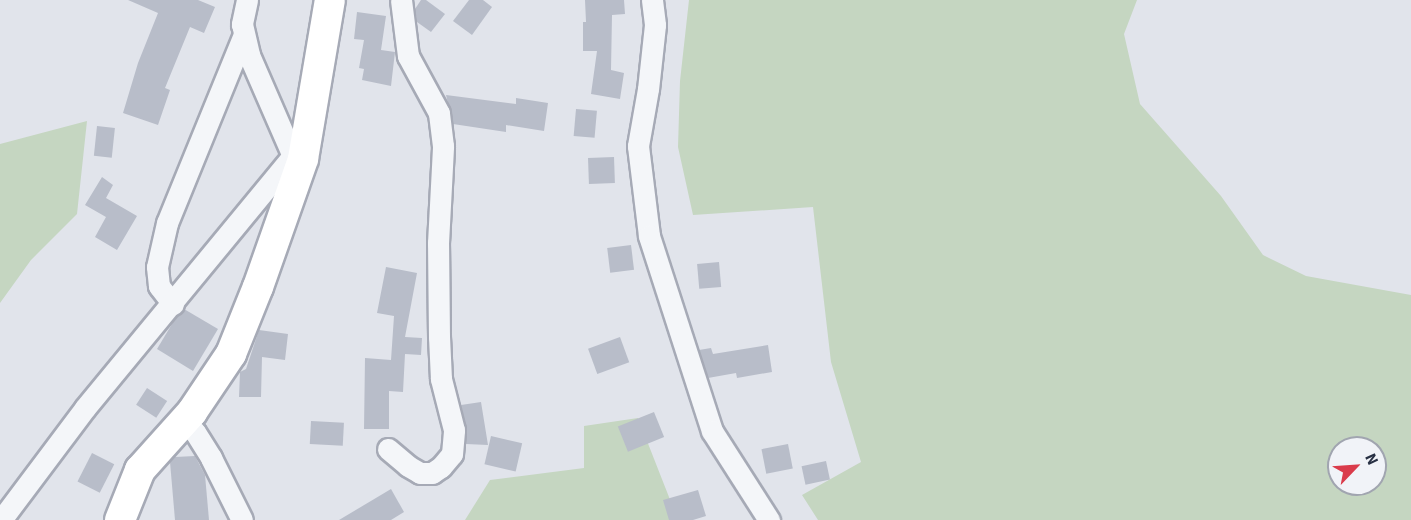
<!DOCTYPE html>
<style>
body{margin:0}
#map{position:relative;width:1411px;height:520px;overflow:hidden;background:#e1e4eb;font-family:"Source Sans 3",sans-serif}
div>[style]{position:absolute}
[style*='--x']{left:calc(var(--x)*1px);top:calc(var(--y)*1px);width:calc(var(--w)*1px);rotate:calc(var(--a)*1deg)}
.green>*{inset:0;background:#c5d6c1}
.building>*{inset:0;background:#b8bdc9;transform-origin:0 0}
.roads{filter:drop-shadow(2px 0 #a6aab6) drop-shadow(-2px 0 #a6aab6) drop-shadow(0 2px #a6aab6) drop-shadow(0 -2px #a6aab6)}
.street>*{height:21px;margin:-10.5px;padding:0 10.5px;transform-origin:10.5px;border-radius:10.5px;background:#f4f6f9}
.secondary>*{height:30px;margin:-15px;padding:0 15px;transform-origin:15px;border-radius:15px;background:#fff}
span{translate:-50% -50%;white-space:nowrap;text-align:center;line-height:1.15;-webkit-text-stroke:4.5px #f1f3f8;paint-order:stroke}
.north{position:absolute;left:1327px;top:436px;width:60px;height:60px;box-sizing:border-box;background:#f1f3f8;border:2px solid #a1a5b0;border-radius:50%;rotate:65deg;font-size:16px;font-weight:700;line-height:24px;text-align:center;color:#283044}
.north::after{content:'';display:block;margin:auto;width:21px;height:27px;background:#da3b4b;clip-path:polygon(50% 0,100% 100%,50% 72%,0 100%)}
</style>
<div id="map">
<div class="green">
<i style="clip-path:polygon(evenodd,689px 0,1137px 0,1124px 34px,1140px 104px,1221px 196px,1263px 255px,1306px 276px,1411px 295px,1411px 520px,818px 520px,802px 495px,861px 462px,831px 362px,813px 207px,693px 215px,678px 147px,680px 81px,689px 0,1339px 448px,1375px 448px,1375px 484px,1339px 484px,1339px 448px)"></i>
<i style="clip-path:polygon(87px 121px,77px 214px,31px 260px,0 303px,0 144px)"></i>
<i style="clip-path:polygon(638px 418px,678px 520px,465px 520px,490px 480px,584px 468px,584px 426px)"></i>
</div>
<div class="building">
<i style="clip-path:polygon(128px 0,198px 0,215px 7px,204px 33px,190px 27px,165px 88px,170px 90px,158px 125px,123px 113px,138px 63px,158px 13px)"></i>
<i style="clip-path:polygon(421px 0,426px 0,445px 14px,431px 32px,417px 22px,415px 9px)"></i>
<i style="clip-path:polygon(469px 0,483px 0,492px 7px,472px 35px,453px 21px)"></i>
<i style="clip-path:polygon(585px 0,624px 0,625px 14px,612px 15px,611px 70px,624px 73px,620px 99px,591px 94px,597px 51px,583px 51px,583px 22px,586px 22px)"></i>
<i style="clip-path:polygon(357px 12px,386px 16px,381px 50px,395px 52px,391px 86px,362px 80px,364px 69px,359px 68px,364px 40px,354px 39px)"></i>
<i style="clip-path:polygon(446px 95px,516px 104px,516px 98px,548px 103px,544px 131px,506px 125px,506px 132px,453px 124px)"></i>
<i style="left:576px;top:109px;width:21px;height:27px;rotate:5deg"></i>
<i style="left:97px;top:126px;width:18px;height:30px;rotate:6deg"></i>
<i style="left:614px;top:157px;width:26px;height:26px;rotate:88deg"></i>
<i style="clip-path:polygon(102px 177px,113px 185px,106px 198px,137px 216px,117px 250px,95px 237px,106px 217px,85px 205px)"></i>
<i style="left:631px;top:245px;width:25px;height:24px;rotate:83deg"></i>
<i style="left:719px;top:262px;width:25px;height:22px;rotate:85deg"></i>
<i style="clip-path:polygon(386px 267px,417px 273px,405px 337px,422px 338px,421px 355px,405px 354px,403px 392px,389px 391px,389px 429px,364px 429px,365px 358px,391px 360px,394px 316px,377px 313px)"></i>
<i style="clip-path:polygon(184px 309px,218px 329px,193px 371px,157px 349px,175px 319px)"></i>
<i style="clip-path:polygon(259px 330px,288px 334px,285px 360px,262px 357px,261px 397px,239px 397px,240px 372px,246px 369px)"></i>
<i style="left:620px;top:337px;width:27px;height:34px;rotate:70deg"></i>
<i style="clip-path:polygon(768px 345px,772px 372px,737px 378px,736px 373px,708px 378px,699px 350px,711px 348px,713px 354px)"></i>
<i style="left:147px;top:388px;width:24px;height:20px;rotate:33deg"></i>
<i style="clip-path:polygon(481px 402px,488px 445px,466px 444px,466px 427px,461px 405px)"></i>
<i style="left:654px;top:412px;width:27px;height:39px;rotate:68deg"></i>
<i style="left:311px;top:421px;width:33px;height:23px;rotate:3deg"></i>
<i style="left:491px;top:436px;width:32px;height:29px;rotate:13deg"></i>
<i style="left:788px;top:444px;width:25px;height:27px;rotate:79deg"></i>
<i style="left:92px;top:453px;width:25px;height:32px;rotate:27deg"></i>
<i style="clip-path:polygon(195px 456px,205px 475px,209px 520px,175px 520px,170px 462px,175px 457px)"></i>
<i style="left:826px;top:461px;width:19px;height:25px;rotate:78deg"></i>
<i style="clip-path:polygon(391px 489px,404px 512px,391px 520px,339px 520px)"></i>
<i style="clip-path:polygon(698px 490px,706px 516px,693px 520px,669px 520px,663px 500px)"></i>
</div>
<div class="roads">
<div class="street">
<i style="--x:247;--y:0;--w:25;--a:102"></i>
<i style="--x:242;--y:24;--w:32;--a:77"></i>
<i style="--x:249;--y:55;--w:110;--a:66.5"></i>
<i style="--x:293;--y:156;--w:10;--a:17"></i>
<i style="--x:652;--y:0;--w:25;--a:83"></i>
<i style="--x:655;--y:25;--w:64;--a:96.2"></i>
<i style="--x:648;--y:89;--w:58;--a:100"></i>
<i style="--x:638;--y:146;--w:91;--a:83"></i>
<i style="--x:649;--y:236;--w:205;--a:72.1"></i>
<i style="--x:712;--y:431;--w:106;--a:57.4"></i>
<i style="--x:173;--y:304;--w:23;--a:-128"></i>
<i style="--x:159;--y:286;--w:19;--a:-96"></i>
<i style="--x:157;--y:267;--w:45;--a:-77.2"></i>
<i style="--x:167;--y:223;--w:201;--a:-67.8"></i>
<i style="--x:183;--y:421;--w:16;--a:43"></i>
<i style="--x:195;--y:432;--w:31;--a:58"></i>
<i style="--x:211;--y:458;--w:69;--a:63.4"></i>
<i style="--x:388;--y:449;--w:26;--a:40"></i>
<i style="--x:408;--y:466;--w:14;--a:30"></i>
<i style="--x:420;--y:473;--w:12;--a:0"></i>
<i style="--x:432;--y:473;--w:11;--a:-34"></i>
<i style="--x:441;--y:467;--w:17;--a:-50"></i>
<i style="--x:452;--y:454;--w:24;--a:-85"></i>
<i style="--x:454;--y:430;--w:53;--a:-104.3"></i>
<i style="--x:441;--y:379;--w:42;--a:-92.7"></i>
<i style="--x:439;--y:337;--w:94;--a:-90.6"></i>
<i style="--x:438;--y:243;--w:97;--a:-87"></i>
<i style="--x:443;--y:146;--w:33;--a:-97"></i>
<i style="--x:439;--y:113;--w:65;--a:-118.5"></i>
<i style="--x:408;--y:56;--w:56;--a:-97.1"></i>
<i style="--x:1;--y:520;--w:140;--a:-53.1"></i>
<i style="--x:85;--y:408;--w:327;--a:-50.5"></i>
</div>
<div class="secondary">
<i style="--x:120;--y:520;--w:54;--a:-68.2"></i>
<i style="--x:140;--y:470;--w:78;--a:-48.1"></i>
<i style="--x:192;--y:412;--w:70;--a:-56.1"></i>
<i style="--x:231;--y:354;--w:72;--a:-68.1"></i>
<i style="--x:258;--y:287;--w:136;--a:-70.6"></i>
<i style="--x:303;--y:159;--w:161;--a:-80.4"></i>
</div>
</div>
<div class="north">N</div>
</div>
